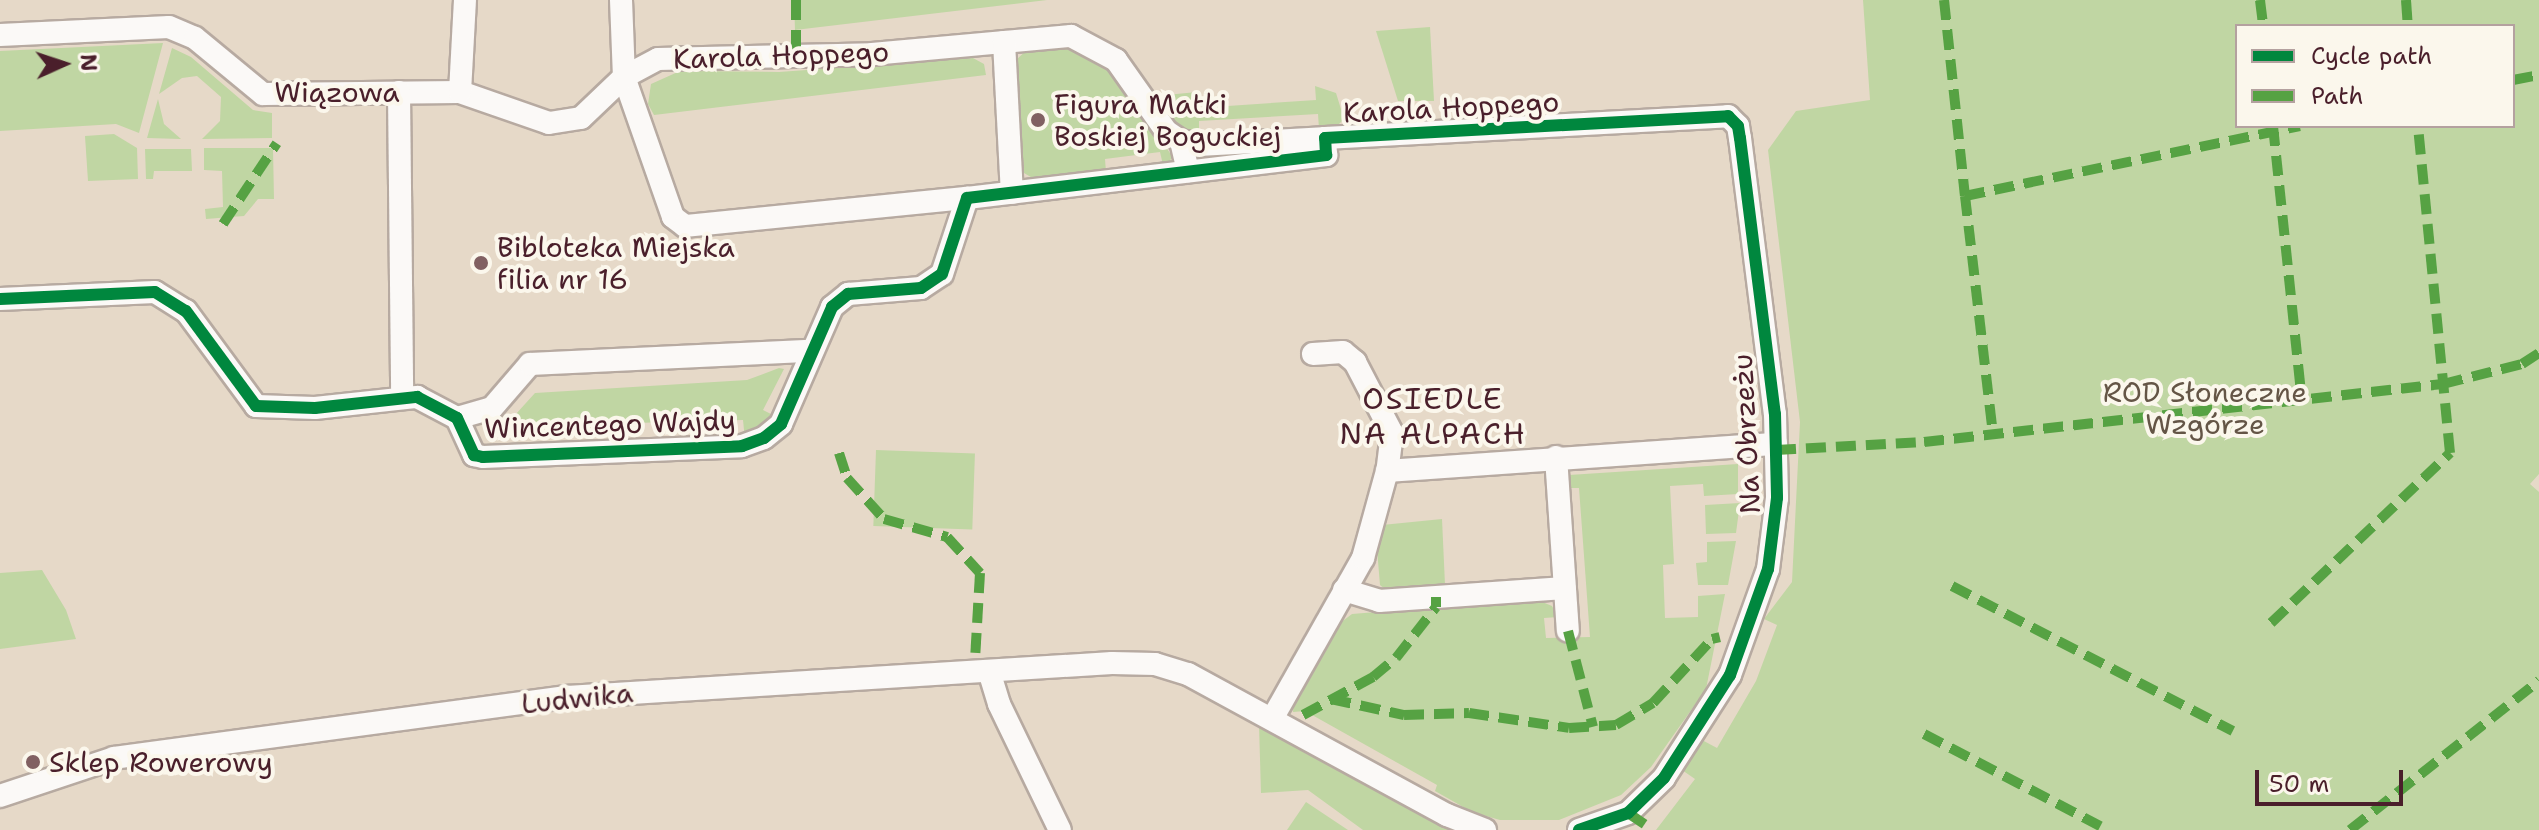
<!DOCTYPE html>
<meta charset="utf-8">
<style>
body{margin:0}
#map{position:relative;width:2539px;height:830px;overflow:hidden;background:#e6d9c8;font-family:"Shantell Sans",sans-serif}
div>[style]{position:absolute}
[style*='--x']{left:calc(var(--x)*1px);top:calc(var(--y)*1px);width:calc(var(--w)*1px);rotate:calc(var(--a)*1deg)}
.green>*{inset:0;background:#c0d6a3;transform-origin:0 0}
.roads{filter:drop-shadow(2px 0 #b7aaa1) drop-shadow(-2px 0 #b7aaa1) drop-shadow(0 2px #b7aaa1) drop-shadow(0 -2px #b7aaa1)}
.minor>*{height:22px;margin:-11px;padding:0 11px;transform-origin:11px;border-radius:11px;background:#fbf9f7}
.quiet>*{height:10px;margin-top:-5px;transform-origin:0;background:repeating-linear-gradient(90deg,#56a243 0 20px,transparent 0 30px)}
.cycleway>*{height:12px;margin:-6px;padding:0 6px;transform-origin:6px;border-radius:6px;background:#00873e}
.dots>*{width:22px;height:22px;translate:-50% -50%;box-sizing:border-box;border:4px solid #fbf7ec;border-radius:50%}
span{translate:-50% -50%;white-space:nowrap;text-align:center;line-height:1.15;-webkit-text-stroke:8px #fbf7ec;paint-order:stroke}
.street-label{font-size:28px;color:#4a1f2b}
.poi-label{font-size:28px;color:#4a1f2b}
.left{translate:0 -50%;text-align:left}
.park-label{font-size:28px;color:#645546}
.neighbourhood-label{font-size:30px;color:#4a1f2b;letter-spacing:2px}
.legend{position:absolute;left:2235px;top:24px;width:280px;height:104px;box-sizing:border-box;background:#fbf7ec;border:2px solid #b4a19f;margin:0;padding:10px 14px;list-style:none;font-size:24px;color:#4a1f2b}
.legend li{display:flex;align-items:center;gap:16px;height:40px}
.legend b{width:40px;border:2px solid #b4a19f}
.north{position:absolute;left:24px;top:24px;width:80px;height:80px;-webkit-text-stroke:6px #fbf7ec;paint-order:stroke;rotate:87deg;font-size:22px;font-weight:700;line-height:32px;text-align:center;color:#4a1f2b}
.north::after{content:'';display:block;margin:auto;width:28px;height:36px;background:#4a1f2b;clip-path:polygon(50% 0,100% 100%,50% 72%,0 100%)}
.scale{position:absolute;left:2255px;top:770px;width:148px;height:36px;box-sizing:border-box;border:4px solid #4a1f2b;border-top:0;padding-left:10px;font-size:24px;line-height:28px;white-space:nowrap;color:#4a1f2b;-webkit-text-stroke:6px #fbf7ec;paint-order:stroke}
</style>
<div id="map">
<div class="green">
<i style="clip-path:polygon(794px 0,1047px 0,795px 30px)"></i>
<i style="clip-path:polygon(evenodd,1863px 0,2539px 0,2539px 474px,2530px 484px,2539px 492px,2539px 830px,1656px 830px,1695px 779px,1682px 770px,1702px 740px,1717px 748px,1756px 681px,1777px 625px,1764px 619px,1792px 582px,1800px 422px,1768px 150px,1796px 111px,1870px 100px,1863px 0,2237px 26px,2513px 26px,2513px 126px,2237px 126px,2237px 26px)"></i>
<i style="clip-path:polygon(1430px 27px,1434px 101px,1398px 101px,1376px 31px)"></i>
<i style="clip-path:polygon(163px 43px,139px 133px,116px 124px,0 131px,0 51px)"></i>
<i style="clip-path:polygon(1066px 45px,1112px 69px,1172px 156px,1169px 164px,1163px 165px,1160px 152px,1105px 159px,1106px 172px,1036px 180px,1024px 173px,1016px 60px,1028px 49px)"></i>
<i style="clip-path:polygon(172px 48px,191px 57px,253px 110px,272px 113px,272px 138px,202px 139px,220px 121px,221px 97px,197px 76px,182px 78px,159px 94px)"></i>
<i style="clip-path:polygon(973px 58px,984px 64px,986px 75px,654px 115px,648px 104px,651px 84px,680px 71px,779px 72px)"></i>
<i style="clip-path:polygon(1315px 86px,1336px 93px,1344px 119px,1336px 127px,1319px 129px,1318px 114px,1199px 121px,1199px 136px,1176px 128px,1159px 104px,1166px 95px,1197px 92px,1198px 108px,1316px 100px)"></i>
<i style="clip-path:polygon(158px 99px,164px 124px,181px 139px,147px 138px)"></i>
<i style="clip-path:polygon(114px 134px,137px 148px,138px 179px,88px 181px,85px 136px)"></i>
<i style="clip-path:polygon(204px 148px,273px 148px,274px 199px,258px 199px,244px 216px,206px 219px,205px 209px,223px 207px,222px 171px,204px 170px)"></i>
<i style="clip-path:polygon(145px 149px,191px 149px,192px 171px,154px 171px,153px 179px,146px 179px)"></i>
<i style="clip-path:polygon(779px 368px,784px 369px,763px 410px,777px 417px,745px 440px,743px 420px,485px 427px,494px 415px,506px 425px,535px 393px,747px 380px)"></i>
<i style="left:876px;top:450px;width:99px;height:76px;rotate:2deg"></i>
<i style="clip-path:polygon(1738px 464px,1738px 494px,1704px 496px,1703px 484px,1670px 486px,1674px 564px,1663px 565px,1665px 618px,1698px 617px,1698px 596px,1725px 594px,1706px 689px,1651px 767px,1621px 795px,1559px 820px,1500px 820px,1472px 812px,1435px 791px,1437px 785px,1305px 711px,1293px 712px,1294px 700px,1336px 626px,1352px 614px,1535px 599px,1552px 606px,1558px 617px,1544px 618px,1546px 638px,1590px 637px,1579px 488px,1566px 488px,1569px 475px)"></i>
<i style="clip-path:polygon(1740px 503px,1736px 533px,1706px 534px,1705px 505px)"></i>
<i style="clip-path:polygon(1442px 519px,1445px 585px,1386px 590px,1380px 585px,1376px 537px,1382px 525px)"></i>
<i style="clip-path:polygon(1736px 541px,1728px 585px,1698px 585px,1696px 563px,1707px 562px,1707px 542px)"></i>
<i style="clip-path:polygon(42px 570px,66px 610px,76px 639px,0 649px,0 573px)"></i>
<i style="clip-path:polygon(1259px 725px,1455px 830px,1363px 830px,1308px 790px,1261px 793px)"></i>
<i style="clip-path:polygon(1306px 802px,1348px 830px,1287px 830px)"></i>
</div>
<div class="roads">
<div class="minor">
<i style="--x:621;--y:0;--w:77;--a:87.8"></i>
<i style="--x:624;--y:77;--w:148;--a:70.7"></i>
<i style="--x:673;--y:217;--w:15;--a:37"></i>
<i style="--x:685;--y:226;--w:283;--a:-5.7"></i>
<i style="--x:0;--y:35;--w:169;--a:-2.7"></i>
<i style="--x:169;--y:27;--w:28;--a:23"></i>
<i style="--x:195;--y:38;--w:88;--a:39.5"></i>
<i style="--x:263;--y:94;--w:197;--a:-0.6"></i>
<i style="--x:460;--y:92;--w:94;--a:19.2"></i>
<i style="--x:549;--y:123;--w:32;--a:-9"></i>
<i style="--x:581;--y:118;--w:59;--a:-43.6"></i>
<i style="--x:624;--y:77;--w:38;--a:-28"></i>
<i style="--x:658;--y:59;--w:214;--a:-1.3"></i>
<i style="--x:872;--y:54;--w:200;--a:-5.2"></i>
<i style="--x:1071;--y:36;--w:51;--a:28.1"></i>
<i style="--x:1116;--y:60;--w:87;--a:54.8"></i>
<i style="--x:1166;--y:131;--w:18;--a:34"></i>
<i style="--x:1181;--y:141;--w:31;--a:77"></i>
<i style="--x:1004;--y:42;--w:151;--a:87"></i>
<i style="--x:399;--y:92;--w:305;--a:89.4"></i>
<i style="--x:460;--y:92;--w:92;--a:-86.9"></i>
<i style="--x:1181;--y:141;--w:19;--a:12"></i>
<i style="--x:1200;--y:145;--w:125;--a:-3.2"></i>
<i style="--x:0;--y:299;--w:155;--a:-2.6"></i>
<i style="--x:155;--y:292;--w:36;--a:32"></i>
<i style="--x:186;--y:311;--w:118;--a:53.6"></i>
<i style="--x:256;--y:406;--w:59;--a:1.9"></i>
<i style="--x:315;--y:408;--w:103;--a:-6.2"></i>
<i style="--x:417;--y:397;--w:45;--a:27.7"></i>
<i style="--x:457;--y:418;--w:41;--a:65.3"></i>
<i style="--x:474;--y:455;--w:9;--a:13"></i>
<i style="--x:483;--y:457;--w:259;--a:-2.4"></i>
<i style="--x:742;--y:446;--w:23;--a:-20"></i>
<i style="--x:764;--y:438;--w:22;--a:-39"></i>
<i style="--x:781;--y:424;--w:128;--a:-66.4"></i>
<i style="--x:832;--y:307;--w:21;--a:-39"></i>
<i style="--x:848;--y:294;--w:73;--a:-4.7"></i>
<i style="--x:921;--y:288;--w:25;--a:-34"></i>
<i style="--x:942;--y:274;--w:80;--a:-71.8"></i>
<i style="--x:967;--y:198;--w:362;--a:-6.8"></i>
<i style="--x:1326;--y:155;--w:17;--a:-93"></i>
<i style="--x:1325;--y:138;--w:404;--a:-3.1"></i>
<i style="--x:1728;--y:116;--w:14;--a:45"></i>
<i style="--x:1738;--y:126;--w:12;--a:81"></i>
<i style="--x:1740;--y:138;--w:278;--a:82.8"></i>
<i style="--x:1775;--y:414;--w:84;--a:88.6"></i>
<i style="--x:1777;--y:498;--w:72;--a:97.2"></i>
<i style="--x:1768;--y:569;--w:113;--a:109.7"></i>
<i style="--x:1730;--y:675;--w:122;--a:122.7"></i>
<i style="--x:1664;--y:778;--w:50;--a:135.8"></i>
<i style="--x:1628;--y:813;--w:52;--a:160.9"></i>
<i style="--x:1313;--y:354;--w:30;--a:-4"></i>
<i style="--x:1343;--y:352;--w:16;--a:40"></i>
<i style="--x:1355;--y:362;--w:80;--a:62.5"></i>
<i style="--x:1392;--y:433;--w:38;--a:97"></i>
<i style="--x:457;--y:418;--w:36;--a:-16"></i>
<i style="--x:492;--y:408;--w:58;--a:-49.2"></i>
<i style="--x:530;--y:364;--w:280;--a:-2.7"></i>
<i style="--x:1556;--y:457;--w:174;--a:86.1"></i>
<i style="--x:1344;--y:590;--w:37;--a:17"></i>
<i style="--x:1379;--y:601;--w:186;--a:-4"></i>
<i style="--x:989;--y:671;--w:34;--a:73"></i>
<i style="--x:999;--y:704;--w:140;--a:64.2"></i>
<i style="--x:1272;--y:719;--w:185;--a:-60.5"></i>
<i style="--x:1363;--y:558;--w:90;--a:-74.6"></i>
<i style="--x:1387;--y:471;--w:390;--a:-4"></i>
<i style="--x:0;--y:796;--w:120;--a:-18.4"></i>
<i style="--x:114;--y:758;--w:457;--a:-7.7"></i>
<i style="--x:567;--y:697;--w:546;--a:-3.57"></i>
<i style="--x:1112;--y:663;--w:43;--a:1.3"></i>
<i style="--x:1155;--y:664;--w:34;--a:17"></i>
<i style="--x:1188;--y:674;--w:295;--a:28.6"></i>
<i style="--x:1447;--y:815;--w:41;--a:21.5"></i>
</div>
</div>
<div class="quiet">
<i style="--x:796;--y:0;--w:56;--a:90"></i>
<i style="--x:1944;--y:0;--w:197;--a:83.9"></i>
<i style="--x:1965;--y:196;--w:342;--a:-11.8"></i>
<i style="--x:2260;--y:0;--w:26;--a:83"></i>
<i style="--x:2406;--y:0;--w:26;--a:86"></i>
<i style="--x:2513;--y:80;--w:26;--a:-11"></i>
<i style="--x:2273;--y:126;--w:276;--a:84"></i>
<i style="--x:1965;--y:196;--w:240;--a:83.3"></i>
<i style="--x:223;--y:224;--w:97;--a:-56.3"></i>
<i style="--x:1776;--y:450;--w:148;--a:-3.1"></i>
<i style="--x:1924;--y:442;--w:522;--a:-6.38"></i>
<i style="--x:2443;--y:384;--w:81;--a:-14.2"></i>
<i style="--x:2522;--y:364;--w:20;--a:-33"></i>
<i style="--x:839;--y:453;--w:26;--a:72"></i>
<i style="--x:847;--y:478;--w:55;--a:47.9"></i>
<i style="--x:884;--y:519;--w:66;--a:15.9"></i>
<i style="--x:947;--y:537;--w:49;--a:47.5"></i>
<i style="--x:980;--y:573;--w:86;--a:93.3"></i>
<i style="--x:1952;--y:586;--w:316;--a:27.3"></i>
<i style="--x:2271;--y:623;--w:247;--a:-43.5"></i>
<i style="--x:2450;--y:453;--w:329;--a:-95.6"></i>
<i style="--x:1568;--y:631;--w:99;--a:75.4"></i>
<i style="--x:1331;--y:699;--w:75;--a:12.4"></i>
<i style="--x:1404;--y:715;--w:65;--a:-1.8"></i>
<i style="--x:1469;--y:713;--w:101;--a:8.5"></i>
<i style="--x:1569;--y:728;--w:47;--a:-3.7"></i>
<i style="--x:1616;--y:725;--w:43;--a:-30.7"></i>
<i style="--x:1653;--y:703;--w:87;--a:-47.3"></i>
<i style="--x:1712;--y:639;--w:8;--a:-14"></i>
<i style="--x:1303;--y:715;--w:80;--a:-28.5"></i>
<i style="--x:1373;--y:677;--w:30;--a:-40"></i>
<i style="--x:1396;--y:658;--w:65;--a:-51.9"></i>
<i style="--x:1436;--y:607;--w:10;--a:-90"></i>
<i style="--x:1924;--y:734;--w:199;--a:27.6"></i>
<i style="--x:1628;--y:813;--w:30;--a:34"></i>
<i style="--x:2350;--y:830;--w:241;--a:-38.3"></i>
</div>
<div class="cycleway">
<i style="--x:0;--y:299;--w:155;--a:-2.6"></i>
<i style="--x:155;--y:292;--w:36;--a:32"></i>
<i style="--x:186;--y:311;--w:118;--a:53.6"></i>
<i style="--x:256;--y:406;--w:59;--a:1.9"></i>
<i style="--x:315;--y:408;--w:103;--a:-6.2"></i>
<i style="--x:417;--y:397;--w:45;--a:27.7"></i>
<i style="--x:457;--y:418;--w:41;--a:65.3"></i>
<i style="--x:474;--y:455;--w:9;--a:13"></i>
<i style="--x:483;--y:457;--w:259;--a:-2.4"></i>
<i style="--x:742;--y:446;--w:23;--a:-20"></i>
<i style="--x:764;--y:438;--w:22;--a:-39"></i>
<i style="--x:781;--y:424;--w:128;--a:-66.4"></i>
<i style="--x:832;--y:307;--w:21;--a:-39"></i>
<i style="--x:848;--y:294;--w:73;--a:-4.7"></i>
<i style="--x:921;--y:288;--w:25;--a:-34"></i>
<i style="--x:942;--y:274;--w:80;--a:-71.8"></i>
<i style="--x:967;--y:198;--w:362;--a:-6.8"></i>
<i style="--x:1326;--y:155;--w:17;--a:-93"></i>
<i style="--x:1325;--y:138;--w:404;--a:-3.1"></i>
<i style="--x:1728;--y:116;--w:14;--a:45"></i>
<i style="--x:1738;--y:126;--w:12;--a:81"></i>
<i style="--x:1740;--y:138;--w:278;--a:82.8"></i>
<i style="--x:1775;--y:414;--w:84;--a:88.6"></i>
<i style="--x:1777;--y:498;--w:72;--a:97.2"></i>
<i style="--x:1768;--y:569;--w:113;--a:109.7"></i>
<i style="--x:1730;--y:675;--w:122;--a:122.7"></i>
<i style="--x:1664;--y:778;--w:50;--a:135.8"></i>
<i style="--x:1628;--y:813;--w:52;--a:160.9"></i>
</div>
<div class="dots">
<i style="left:1038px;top:120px;background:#816062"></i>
<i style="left:481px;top:263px;background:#816062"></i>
<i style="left:33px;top:762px;background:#816062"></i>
</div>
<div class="street-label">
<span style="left:781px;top:55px;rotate:-2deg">Karola Hoppego</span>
<span style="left:337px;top:92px">Wiązowa</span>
<span style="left:1451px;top:107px;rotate:-3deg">Karola Hoppego</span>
<span style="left:610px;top:424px;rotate:-2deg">Wincentego Wajdy</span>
<span style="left:1746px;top:434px;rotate:-93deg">Na Obrzeżu</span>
<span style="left:577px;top:698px;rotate:-6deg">Ludwika</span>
</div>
<div class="poi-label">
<span class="left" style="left:1054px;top:120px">Figura Matki<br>Boskiej Boguckiej</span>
<span class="left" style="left:497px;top:263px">Bibloteka Miejska<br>filia nr 16</span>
<span class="left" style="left:49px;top:762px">Sklep Rowerowy</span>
</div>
<div class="park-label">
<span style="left:2205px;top:408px">ROD Słoneczne<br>Wzgórze</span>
</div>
<div class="neighbourhood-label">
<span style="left:1433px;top:416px">OSIEDLE<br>NA ALPACH</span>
</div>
<ul class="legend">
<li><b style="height:10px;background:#00873e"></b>Cycle path</li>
<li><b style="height:10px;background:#56a243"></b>Path</li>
</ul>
<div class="north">N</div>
<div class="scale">50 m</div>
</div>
